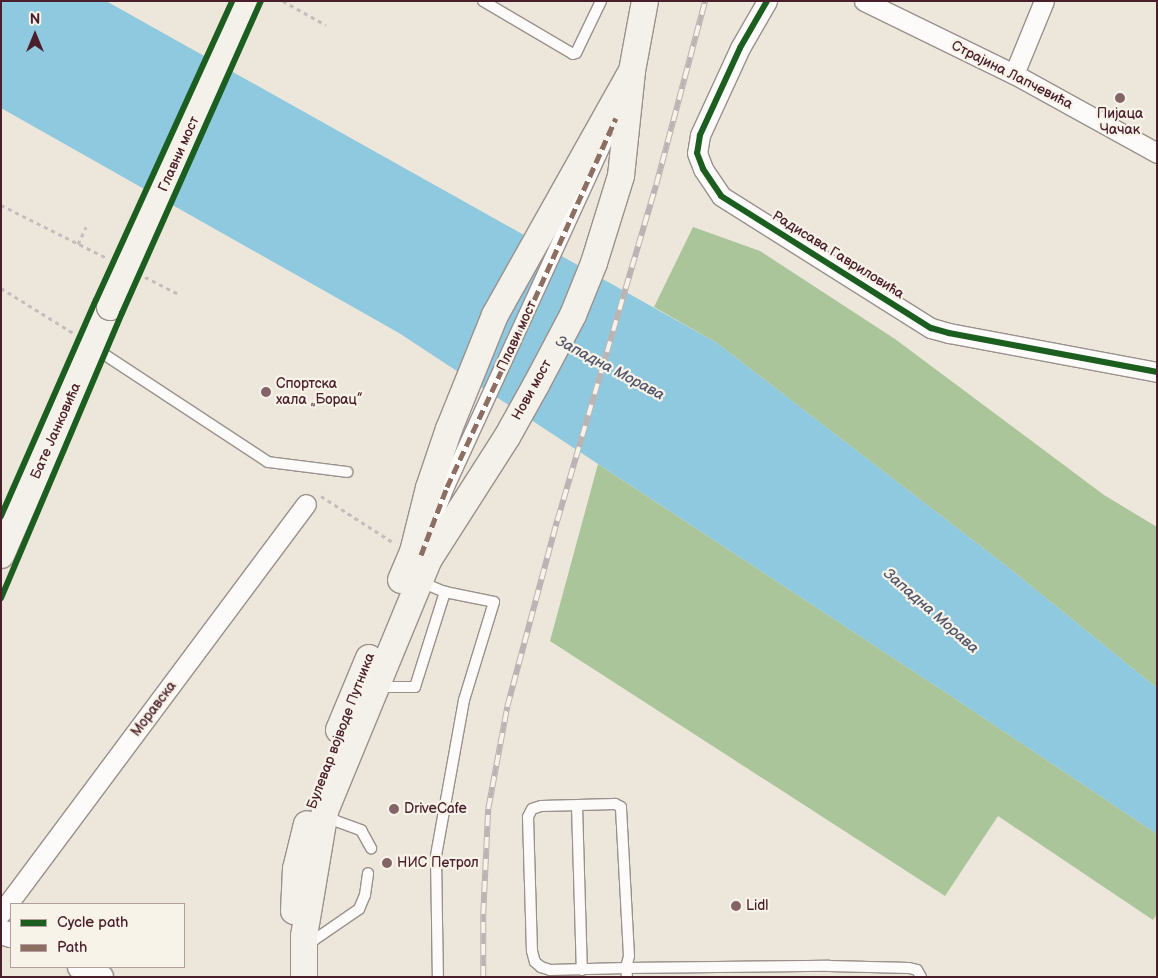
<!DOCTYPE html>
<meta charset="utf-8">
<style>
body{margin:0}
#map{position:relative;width:1158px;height:978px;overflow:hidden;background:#ede6da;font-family:"Balsamiq Sans",sans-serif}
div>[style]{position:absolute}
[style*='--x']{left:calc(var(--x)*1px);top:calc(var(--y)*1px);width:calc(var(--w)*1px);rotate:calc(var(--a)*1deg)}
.forest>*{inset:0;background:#aac59a}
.water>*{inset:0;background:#8ec9e0}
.path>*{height:3px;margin-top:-1.5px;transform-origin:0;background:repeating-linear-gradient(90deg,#c3bdbc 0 4px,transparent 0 8px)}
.roads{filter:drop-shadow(1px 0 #9a908c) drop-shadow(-1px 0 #9a908c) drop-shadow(0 1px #9a908c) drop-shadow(0 -1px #9a908c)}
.service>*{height:10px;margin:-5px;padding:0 5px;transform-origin:5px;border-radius:5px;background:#fcfbf9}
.pedestrian>*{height:14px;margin:-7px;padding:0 7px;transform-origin:7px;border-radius:7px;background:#fcfbf9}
.minor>*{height:19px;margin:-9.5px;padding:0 9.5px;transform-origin:9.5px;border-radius:9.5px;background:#fcfbf9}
.tertiary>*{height:24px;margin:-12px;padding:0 12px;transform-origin:12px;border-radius:12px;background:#fcfbf9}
.secondary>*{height:26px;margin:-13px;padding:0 13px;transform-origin:13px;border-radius:13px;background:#f4f1eb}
.rail>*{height:5.5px;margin-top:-2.75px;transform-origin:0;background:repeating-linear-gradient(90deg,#f7f3e8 0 11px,#bab4b4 0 22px);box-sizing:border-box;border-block:1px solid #bab4b4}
.bridges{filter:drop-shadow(1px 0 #9a908c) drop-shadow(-1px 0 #9a908c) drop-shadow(0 1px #9a908c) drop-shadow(0 -1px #9a908c)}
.secondary-bridge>*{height:26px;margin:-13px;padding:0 13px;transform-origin:13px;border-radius:13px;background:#f4f1eb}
.quiet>*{height:5px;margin-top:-2.5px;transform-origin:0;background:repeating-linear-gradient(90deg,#8d6e63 0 10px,transparent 0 15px)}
.cycleway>*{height:6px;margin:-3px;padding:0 3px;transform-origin:3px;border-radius:3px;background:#1b5e20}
.dots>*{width:14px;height:14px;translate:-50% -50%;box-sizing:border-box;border:2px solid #f7f3e8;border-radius:50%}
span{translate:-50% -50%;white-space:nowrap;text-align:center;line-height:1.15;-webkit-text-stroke:4.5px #f7f3e8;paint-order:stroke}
.street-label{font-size:14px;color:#4a1f2b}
.poi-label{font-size:14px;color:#4a1f2b}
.left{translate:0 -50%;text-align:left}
.water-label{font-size:15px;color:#53566b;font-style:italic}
.frame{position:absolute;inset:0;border:2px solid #4a1f2b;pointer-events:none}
.legend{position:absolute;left:10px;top:903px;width:175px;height:65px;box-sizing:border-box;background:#f7f3e8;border:1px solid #b29e9c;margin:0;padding:6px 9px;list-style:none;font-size:15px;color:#4a1f2b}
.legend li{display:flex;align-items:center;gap:10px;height:25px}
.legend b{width:25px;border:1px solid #b29e9c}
.north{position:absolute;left:10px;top:10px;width:50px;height:50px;-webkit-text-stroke:4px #f7f3e8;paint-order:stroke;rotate:0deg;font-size:14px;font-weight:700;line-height:20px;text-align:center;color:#4a1f2b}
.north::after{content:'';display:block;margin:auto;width:18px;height:22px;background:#4a1f2b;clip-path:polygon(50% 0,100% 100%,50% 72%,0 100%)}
</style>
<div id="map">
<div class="forest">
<i style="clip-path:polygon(693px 227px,760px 251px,895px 339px,1104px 495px,1157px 527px,1157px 688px,1009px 568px,717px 343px,654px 307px)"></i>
<i style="clip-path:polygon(598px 464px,951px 696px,1157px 834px,1157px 914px,1153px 920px,998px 816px,945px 896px,550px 641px)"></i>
</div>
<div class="water">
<i style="clip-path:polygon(1px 1px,106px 1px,717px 343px,1009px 568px,1157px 688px,1157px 834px,951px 696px,399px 333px,1px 108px)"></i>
</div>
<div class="path">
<i style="--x:283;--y:1;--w:49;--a:29.2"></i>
<i style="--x:1;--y:205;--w:119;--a:26.6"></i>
<i style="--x:78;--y:244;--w:19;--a:-65"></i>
<i style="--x:145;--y:277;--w:39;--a:27"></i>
<i style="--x:1;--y:288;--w:87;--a:31.9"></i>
<i style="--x:321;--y:496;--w:87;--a:32.8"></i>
</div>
<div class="roads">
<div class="service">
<i style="--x:483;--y:1;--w:104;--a:30.5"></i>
<i style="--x:573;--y:54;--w:3;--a:-18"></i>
<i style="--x:576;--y:53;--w:58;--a:-64.3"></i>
<i style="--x:93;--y:347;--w:209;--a:33.3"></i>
<i style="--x:268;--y:462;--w:80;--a:7.2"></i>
<i style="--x:421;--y:582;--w:26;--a:23"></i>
<i style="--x:445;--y:592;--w:50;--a:11.5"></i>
<i style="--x:494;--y:602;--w:102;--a:107"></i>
<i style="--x:464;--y:700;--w:158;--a:100.2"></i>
<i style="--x:436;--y:856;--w:121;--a:89.1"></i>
<i style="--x:379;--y:687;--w:36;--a:0"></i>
<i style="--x:415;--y:687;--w:100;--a:-72.5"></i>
<i style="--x:577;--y:806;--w:164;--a:88.3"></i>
<i style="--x:327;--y:813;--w:12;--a:42"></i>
<i style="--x:336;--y:821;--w:27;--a:20"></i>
<i style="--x:361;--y:830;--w:21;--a:61"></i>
<i style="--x:305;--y:944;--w:10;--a:-24"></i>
<i style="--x:314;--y:940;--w:55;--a:-34.6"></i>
<i style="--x:359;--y:909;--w:15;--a:-67"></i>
<i style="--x:365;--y:895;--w:22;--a:-82"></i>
<i style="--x:627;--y:977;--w:9;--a:-96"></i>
<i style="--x:626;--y:968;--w:12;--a:-76"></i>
<i style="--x:629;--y:956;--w:149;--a:-93.1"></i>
<i style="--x:621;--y:807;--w:7;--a:-153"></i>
<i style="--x:615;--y:804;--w:74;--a:178.5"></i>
<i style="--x:541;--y:806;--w:9;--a:162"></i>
<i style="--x:532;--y:809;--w:9;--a:117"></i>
<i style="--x:528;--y:817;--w:134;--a:88.3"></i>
<i style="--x:532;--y:951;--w:11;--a:75"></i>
<i style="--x:535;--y:962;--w:8;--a:40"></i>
<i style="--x:541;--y:967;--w:9;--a:18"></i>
<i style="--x:550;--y:970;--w:76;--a:-1.5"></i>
<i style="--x:626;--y:968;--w:203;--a:-0.6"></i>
<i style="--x:829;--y:966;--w:80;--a:1.4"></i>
<i style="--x:909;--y:968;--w:8;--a:14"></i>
<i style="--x:917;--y:970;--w:8;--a:60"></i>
</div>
<div class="pedestrian">
<i style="--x:428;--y:536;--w:53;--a:-68.8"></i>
<i style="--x:447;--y:487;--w:382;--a:-65.4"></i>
</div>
<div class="minor">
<i style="--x:767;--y:1;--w:54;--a:119.9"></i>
<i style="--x:740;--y:48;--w:96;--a:114.7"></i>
<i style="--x:700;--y:135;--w:18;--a:99"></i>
<i style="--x:697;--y:153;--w:17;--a:69"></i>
<i style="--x:703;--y:169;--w:32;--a:56"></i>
<i style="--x:721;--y:196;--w:248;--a:32.2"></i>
<i style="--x:931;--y:328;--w:19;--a:16"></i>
<i style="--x:949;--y:333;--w:212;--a:10.6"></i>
<i style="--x:864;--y:1;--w:167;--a:26"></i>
<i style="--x:1014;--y:74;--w:163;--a:28.9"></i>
<i style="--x:1014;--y:74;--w:79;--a:-67.7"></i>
<i style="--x:1;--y:913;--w:510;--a:-53.29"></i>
</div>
<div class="tertiary">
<i style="--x:1;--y:932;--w:10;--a:17"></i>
<i style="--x:80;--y:967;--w:23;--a:25"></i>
</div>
<div class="secondary">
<i style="--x:1;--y:555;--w:271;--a:-66.3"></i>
<i style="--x:401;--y:580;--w:30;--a:-67"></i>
<i style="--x:413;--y:552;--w:66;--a:-76"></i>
<i style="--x:429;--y:488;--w:62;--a:-71.3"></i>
<i style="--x:449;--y:429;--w:123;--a:-68"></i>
<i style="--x:495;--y:315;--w:274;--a:-60.7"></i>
<i style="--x:339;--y:730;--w:78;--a:-67.4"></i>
<i style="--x:294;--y:911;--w:42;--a:-87.3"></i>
<i style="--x:296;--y:869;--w:46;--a:-76.3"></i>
<i style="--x:304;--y:977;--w:41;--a:-90"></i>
<i style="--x:304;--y:936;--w:127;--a:-80.5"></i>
<i style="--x:325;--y:811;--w:273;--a:-67.6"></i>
<i style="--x:429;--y:559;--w:145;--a:-57.4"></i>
<i style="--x:507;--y:437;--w:60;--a:-60.9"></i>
<i style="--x:536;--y:385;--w:79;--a:-62.1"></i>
<i style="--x:573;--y:315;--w:56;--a:-68"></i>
<i style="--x:594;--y:263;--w:91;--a:-72.8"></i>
<i style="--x:621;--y:176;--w:106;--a:-84"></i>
<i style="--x:632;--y:71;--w:71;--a:-79.5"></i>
</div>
</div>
<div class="rail">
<i style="--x:483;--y:977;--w:63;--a:-90"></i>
<i style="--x:483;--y:914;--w:105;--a:-87.3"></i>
<i style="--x:488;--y:809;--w:104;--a:-79.4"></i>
<i style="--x:507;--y:707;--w:193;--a:-75"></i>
<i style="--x:557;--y:521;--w:350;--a:-73.6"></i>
<i style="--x:656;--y:185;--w:190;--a:-75.1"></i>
</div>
<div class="bridges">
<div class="secondary-bridge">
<i style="--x:110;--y:307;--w:335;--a:-65.9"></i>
</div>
</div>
<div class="quiet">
<i style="--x:421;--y:555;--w:73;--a:-69.1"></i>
<i style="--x:447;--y:487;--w:177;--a:-64.9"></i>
<i style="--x:522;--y:327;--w:229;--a:-65.8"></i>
</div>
<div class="cycleway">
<i style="--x:767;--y:1;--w:54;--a:119.9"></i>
<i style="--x:740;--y:48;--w:96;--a:114.7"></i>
<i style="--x:700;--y:135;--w:18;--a:99"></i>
<i style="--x:697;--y:153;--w:17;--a:69"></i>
<i style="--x:703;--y:169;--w:32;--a:56"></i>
<i style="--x:721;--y:196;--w:248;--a:32.2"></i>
<i style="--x:931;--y:328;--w:19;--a:16"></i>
<i style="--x:949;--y:333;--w:212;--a:10.6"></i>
<i style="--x:1;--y:516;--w:236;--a:-66.3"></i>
<i style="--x:96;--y:300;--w:328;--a:-65.5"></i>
<i style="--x:1;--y:598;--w:310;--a:-67"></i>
<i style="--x:122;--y:313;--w:342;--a:-66"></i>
</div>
<div class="dots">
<i style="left:1120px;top:98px;background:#836568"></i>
<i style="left:266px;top:392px;background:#836568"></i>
<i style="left:394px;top:809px;background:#836568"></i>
<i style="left:387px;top:863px;background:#836568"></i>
<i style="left:736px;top:906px;background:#836568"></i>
</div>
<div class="street-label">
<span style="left:1012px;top:75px;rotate:27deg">Страјина Лапчевића</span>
<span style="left:179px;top:154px;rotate:-66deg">Главни мост</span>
<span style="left:838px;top:255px;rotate:32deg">Радисава Гавриловића</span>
<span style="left:517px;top:336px;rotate:-65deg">Плави мост</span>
<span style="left:532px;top:390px;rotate:-61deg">Нови мост</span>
<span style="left:56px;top:431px;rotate:-66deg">Бате Јанковића</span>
<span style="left:154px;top:709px;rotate:-53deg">Моравска</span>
<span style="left:341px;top:731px;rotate:-69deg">Булевар војводе Путника</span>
</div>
<div class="poi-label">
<span style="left:1120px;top:122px">Пијаца<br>Чачак</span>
<span class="left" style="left:276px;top:392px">Спортска<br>хала „Борац”</span>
<span class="left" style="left:404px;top:809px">DriveCafe</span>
<span class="left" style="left:397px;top:863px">НИС Петрол</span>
<span class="left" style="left:746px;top:906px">Lidl</span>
</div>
<div class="water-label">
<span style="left:610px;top:368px;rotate:28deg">Западна Морава</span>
<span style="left:931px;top:611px;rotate:41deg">Западна Морава</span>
</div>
<div class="frame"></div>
<ul class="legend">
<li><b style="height:6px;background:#1b5e20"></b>Cycle path</li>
<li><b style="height:6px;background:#8d6e63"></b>Path</li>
</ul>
<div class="north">N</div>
</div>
